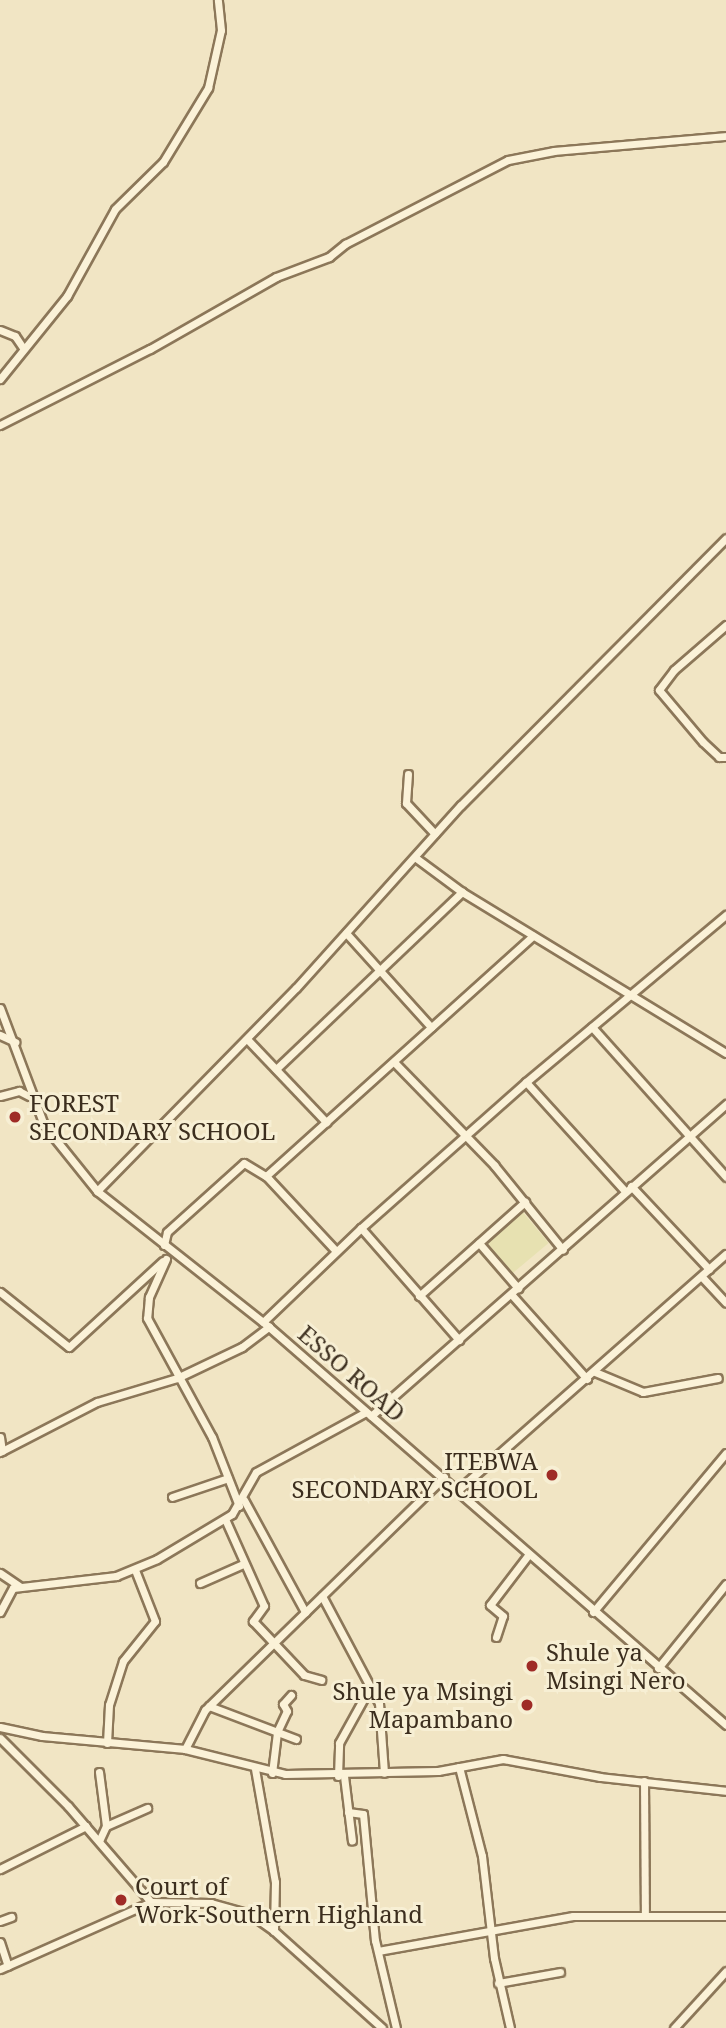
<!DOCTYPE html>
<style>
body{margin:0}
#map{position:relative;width:726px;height:2028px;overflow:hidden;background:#f1e5c4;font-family:"Noto Serif",serif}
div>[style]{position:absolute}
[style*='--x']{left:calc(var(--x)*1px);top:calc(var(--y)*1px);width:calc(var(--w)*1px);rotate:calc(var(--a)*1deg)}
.farmland>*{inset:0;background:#e7e1b1;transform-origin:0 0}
.roads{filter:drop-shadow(2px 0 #8c7759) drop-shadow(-2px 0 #8c7759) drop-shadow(0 2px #8c7759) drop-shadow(0 -2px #8c7759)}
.minor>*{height:7px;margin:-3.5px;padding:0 3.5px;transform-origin:3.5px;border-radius:3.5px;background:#fbf2d8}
.dots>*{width:19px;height:19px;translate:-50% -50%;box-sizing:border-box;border:4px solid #f7efd4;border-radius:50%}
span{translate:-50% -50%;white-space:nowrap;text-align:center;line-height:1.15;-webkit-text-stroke:6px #f7efd4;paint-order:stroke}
.poi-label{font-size:24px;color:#3c2e1e}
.left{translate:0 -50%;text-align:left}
.right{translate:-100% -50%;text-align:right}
.street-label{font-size:24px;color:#3c2e1e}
</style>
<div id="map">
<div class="farmland">
<i style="left:521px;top:1210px;width:43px;height:47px;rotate:50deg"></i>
</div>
<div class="roads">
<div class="minor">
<i style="--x:0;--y:330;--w:16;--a:22"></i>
<i style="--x:15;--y:336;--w:14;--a:56"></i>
<i style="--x:0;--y:379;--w:107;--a:-51.1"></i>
<i style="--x:67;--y:296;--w:99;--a:-61.1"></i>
<i style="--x:115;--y:209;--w:67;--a:-44.4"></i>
<i style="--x:163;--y:162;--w:87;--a:-58.7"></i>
<i style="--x:208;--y:88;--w:59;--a:-77.4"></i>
<i style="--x:221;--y:30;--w:30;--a:-96"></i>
<i style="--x:0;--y:425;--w:168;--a:-26.9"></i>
<i style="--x:150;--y:349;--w:145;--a:-29.7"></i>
<i style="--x:276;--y:277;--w:57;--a:-20.7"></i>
<i style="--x:329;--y:257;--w:21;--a:-39"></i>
<i style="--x:345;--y:244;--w:183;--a:-27.3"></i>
<i style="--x:508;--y:160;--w:47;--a:-11.1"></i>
<i style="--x:554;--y:151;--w:173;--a:-5"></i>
<i style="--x:726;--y:625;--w:69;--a:139.1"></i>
<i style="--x:674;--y:670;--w:25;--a:127"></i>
<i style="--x:659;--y:690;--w:68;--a:49.8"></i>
<i style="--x:703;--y:742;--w:22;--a:43"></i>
<i style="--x:719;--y:757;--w:7;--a:0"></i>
<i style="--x:408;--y:774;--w:29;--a:94"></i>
<i style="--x:406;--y:803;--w:42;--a:46.9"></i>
<i style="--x:416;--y:858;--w:57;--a:36.5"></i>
<i style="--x:462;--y:892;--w:309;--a:31.4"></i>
<i style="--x:346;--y:933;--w:127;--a:47.9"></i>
<i style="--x:0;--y:1008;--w:125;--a:69.4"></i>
<i style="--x:44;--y:1125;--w:85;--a:51.2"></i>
<i style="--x:97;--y:1191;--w:219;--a:38.3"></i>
<i style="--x:269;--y:1327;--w:606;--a:41.05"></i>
<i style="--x:592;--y:1027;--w:201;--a:48.2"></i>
<i style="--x:0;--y:1035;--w:17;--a:25"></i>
<i style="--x:247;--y:1039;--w:115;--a:46.4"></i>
<i style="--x:394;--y:1062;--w:144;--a:45.8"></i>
<i style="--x:494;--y:1165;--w:109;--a:50.9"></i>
<i style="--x:276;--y:1069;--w:257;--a:-43.6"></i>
<i style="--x:526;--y:1082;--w:147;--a:47.8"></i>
<i style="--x:0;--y:1096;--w:20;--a:-15"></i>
<i style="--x:19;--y:1091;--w:11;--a:27"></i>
<i style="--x:631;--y:1186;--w:114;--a:46.8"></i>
<i style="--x:97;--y:1191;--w:284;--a:-45.6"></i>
<i style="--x:296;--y:988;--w:246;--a:-48"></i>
<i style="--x:461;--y:805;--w:376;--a:-45.2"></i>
<i style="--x:361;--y:1228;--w:149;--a:48.8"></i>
<i style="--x:479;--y:1243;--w:60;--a:49.1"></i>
<i style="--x:164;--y:1245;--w:13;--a:-77"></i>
<i style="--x:167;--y:1232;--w:103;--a:-41.9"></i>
<i style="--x:244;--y:1163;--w:26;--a:31"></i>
<i style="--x:336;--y:1251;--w:103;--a:-133"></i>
<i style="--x:266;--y:1176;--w:359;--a:-42"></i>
<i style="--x:166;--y:1259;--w:42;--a:114.1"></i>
<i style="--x:149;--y:1297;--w:21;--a:95"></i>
<i style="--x:147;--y:1318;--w:136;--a:61.4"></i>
<i style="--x:212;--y:1437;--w:74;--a:68.6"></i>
<i style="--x:702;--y:1277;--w:35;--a:47"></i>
<i style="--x:0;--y:1292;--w:88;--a:38.6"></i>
<i style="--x:69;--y:1347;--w:127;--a:-42.5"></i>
<i style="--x:511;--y:1294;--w:114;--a:48.2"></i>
<i style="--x:419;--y:1296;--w:142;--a:-41.6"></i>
<i style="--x:263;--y:1322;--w:136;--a:-43.8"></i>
<i style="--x:361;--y:1228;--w:220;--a:-41.5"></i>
<i style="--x:526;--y:1082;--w:261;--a:-39.9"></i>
<i style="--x:595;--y:1372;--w:52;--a:22.6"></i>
<i style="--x:643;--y:1392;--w:76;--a:-10.6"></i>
<i style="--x:371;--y:1416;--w:473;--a:-41.3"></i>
<i style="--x:0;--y:1437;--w:14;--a:82"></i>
<i style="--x:0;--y:1452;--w:109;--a:-27.3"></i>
<i style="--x:97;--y:1402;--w:84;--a:-16.7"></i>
<i style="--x:177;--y:1378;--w:72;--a:-25.5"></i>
<i style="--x:242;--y:1347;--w:34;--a:-37"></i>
<i style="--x:458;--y:1490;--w:357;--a:-41.4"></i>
<i style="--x:172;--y:1497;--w:59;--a:-18.7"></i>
<i style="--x:244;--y:1500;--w:128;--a:61.4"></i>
<i style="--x:225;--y:1519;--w:95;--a:65.9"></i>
<i style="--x:264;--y:1606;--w:19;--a:126"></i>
<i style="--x:253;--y:1621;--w:74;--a:46.6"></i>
<i style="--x:304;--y:1675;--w:18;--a:16"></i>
<i style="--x:0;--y:1573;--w:23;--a:34"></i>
<i style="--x:200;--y:1583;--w:47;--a:-23.8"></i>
<i style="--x:322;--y:1596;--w:121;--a:62"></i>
<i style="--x:379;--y:1703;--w:70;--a:85.9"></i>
<i style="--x:0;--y:1612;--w:27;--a:-62"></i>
<i style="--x:13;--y:1588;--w:104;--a:-6.6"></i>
<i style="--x:116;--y:1576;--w:44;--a:-22.5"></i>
<i style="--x:157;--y:1559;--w:87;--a:-31"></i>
<i style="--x:232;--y:1514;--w:48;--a:-60.3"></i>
<i style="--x:256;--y:1472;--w:125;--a:-28.6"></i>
<i style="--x:593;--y:1612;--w:207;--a:-50.1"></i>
<i style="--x:496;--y:1637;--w:22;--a:-72"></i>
<i style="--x:503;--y:1616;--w:17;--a:-140"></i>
<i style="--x:490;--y:1605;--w:64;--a:-52.6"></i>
<i style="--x:658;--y:1668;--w:108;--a:-51"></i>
<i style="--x:209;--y:1706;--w:93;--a:20.8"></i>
<i style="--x:0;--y:1727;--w:43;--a:12.1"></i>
<i style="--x:42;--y:1736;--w:144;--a:5.2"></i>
<i style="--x:185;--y:1749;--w:103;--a:14"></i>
<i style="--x:285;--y:1774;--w:153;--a:-1.1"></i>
<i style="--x:438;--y:1771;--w:66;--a:-10.5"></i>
<i style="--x:503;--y:1759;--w:99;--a:10.5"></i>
<i style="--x:600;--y:1777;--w:127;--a:6.3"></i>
<i style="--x:0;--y:1738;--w:96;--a:45"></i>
<i style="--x:68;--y:1806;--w:127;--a:49.2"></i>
<i style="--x:107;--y:1743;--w:38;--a:-87"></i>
<i style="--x:109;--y:1705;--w:46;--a:-72.3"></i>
<i style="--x:123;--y:1661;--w:51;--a:-51.3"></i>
<i style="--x:155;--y:1621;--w:55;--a:-111.4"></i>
<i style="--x:185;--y:1749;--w:44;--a:-62.9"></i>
<i style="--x:205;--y:1710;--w:334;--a:-44.3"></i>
<i style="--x:459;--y:1767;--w:92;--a:75.5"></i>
<i style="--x:482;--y:1856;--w:103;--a:83.3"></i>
<i style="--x:494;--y:1958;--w:72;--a:77.1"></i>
<i style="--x:255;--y:1769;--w:115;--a:80"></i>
<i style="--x:275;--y:1882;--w:49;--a:91.2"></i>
<i style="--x:99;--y:1772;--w:54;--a:82.6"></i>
<i style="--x:272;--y:1773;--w:41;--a:-83"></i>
<i style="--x:277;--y:1732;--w:23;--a:-65"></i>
<i style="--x:287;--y:1711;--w:8;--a:-120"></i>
<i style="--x:283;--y:1704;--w:12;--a:-48"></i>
<i style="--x:338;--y:1776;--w:33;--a:-88"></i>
<i style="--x:339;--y:1743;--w:64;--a:-61"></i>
<i style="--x:344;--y:1776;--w:65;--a:83"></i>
<i style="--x:644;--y:1781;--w:133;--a:89.6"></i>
<i style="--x:348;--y:1812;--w:15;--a:8"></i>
<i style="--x:363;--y:1814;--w:127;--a:84.6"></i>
<i style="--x:375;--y:1940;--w:90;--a:76.6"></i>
<i style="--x:99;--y:1841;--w:17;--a:-65"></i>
<i style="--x:106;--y:1826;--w:45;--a:-23.7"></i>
<i style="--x:0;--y:1869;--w:96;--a:-26.6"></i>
<i style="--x:0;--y:1921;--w:12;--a:-20"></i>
<i style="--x:0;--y:1942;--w:25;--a:72"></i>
<i style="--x:378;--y:1951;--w:198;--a:-10.2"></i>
<i style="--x:573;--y:1916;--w:153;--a:0"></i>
<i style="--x:0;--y:1969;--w:165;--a:-23.9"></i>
<i style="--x:151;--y:1902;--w:60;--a:1"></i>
<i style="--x:211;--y:1903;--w:41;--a:15.8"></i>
<i style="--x:250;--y:1914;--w:29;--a:35"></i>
<i style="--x:274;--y:1931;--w:145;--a:41.9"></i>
<i style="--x:498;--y:1983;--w:63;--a:-10.1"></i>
<i style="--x:674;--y:2028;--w:77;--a:-47.6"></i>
</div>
</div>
<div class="dots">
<i style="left:15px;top:1117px;background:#9f2b26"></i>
<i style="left:552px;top:1475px;background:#9f2b26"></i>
<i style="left:532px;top:1666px;background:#9f2b26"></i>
<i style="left:527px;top:1705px;background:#9f2b26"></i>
<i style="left:121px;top:1900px;background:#9f2b26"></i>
</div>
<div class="poi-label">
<span class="left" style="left:29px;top:1117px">FOREST<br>SECONDARY SCHOOL</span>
<span class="right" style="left:538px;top:1475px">ITEBWA<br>SECONDARY SCHOOL</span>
<span class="left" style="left:546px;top:1666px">Shule ya<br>Msingi Nero</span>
<span class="right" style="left:513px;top:1705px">Shule ya Msingi<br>Mapambano</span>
<span class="left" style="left:135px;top:1900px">Court of<br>Work-Southern Highland</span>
</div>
<div class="street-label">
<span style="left:352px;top:1373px;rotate:41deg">ESSO ROAD</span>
</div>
</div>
